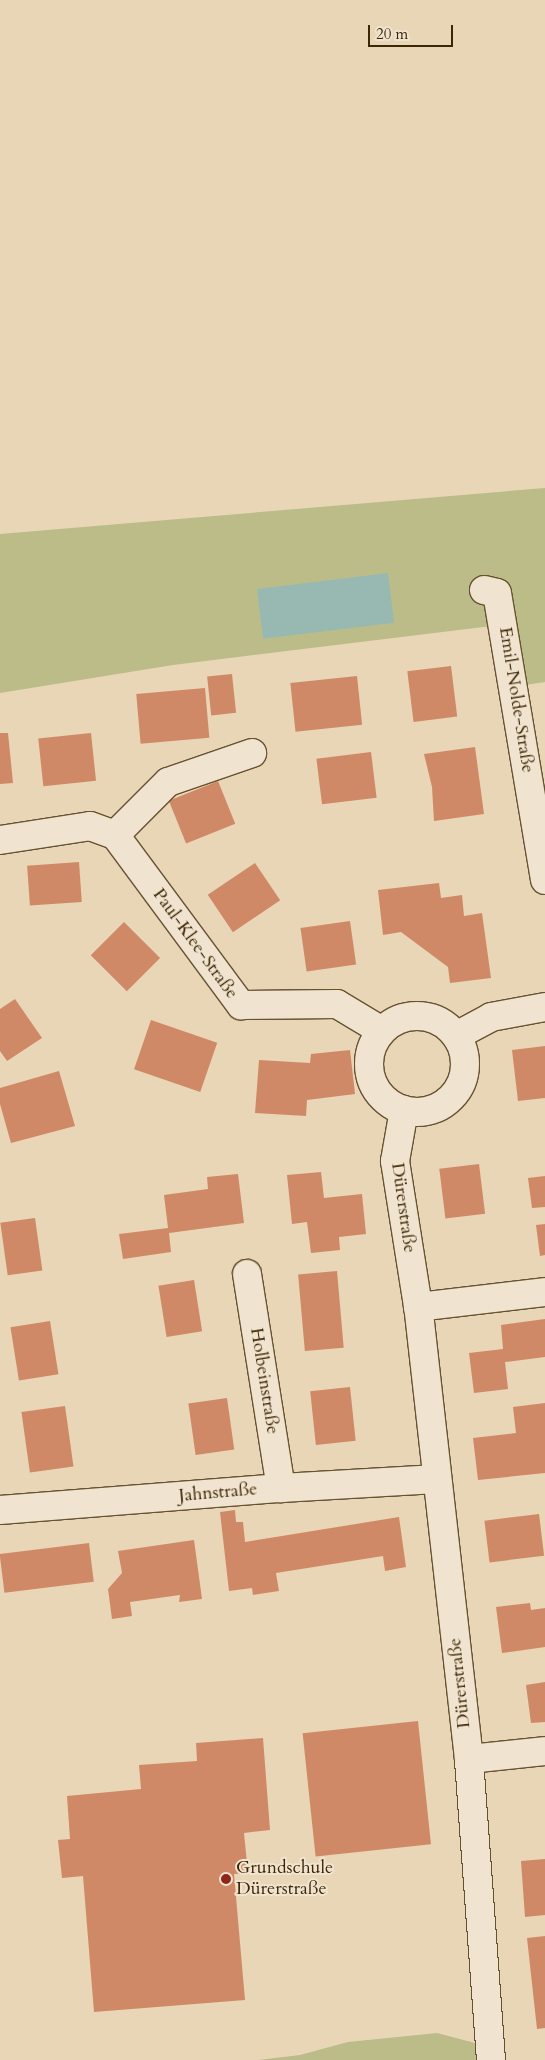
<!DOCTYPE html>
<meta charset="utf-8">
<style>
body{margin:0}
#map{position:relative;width:545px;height:2060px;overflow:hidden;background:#e8d6b6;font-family:Cardo,serif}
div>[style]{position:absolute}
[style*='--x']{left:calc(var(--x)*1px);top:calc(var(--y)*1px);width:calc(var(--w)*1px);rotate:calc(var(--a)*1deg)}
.green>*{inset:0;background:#bcbc89}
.water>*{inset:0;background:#97b9b2;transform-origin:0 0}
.building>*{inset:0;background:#d08966;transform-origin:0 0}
.roads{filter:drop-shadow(1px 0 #675230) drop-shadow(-1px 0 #675230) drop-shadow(0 1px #675230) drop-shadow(0 -1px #675230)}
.minor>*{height:28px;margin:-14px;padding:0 14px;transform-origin:14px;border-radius:14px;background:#f0e4d0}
.minor>.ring{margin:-14px;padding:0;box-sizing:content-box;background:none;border:28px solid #f0e4d0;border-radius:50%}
.dots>*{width:14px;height:14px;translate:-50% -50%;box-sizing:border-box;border:2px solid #f0e4d0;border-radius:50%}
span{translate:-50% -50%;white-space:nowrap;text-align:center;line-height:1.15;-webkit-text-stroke:4px #f0e4d0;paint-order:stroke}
.street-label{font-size:18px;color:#3c2604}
.poi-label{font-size:18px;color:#3c2604}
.left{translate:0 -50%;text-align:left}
.scale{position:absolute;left:368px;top:25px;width:85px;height:22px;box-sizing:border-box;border:2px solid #3c2604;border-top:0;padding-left:6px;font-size:15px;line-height:18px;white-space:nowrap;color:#3c2604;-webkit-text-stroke:4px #f0e4d0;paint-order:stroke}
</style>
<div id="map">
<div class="green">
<i style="clip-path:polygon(545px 488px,545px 682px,519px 686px,508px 624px,173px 665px,0 693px,0 534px)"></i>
<i style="clip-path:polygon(437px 2033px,475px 2043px,476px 2060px,258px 2060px,300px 2055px,348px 2042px)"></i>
</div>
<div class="water">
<i style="left:388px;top:573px;width:50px;height:132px;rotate:83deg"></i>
</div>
<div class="building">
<i style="left:451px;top:666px;width:51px;height:44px;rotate:83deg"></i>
<i style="left:232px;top:674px;width:39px;height:25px;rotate:84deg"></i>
<i style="left:357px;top:676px;width:49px;height:67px;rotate:84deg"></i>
<i style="left:205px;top:688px;width:50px;height:69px;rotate:85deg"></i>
<i style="clip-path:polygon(0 733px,8px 733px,13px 783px,0 784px)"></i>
<i style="left:91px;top:733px;width:48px;height:53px;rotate:84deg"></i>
<i style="clip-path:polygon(475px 747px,484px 814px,434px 821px,432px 787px,424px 754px)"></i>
<i style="left:371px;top:752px;width:46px;height:55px;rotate:83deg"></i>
<i style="left:218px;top:781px;width:46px;height:53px;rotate:68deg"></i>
<i style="left:79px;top:862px;width:40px;height:52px;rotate:86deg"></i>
<i style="left:255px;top:863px;width:45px;height:57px;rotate:56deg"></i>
<i style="clip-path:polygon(439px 883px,441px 898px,462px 895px,464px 916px,482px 913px,491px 978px,450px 983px,448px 967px,401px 932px,383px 935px,378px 890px)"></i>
<i style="left:350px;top:921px;width:44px;height:50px;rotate:82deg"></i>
<i style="left:124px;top:922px;width:51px;height:47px;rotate:45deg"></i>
<i style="clip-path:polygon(15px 999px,42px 1038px,7px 1061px,0 1051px,0 1009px)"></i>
<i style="left:151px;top:1020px;width:70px;height:52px;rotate:19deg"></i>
<i style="clip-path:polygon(545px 1046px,545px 1098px,518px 1101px,512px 1050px)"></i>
<i style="clip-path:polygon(350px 1050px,355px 1094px,307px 1100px,306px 1116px,255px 1113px,259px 1060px,310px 1063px,311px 1054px)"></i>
<i style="clip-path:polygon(59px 1071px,75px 1126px,11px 1143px,0 1104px,0 1088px)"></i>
<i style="left:479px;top:1164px;width:50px;height:40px;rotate:83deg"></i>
<i style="clip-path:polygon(321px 1172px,324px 1198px,362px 1194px,366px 1234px,339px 1237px,340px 1250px,311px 1253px,307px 1222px,292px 1224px,287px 1175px)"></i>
<i style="clip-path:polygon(238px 1174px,244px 1223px,169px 1233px,171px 1252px,123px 1259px,119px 1234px,168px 1228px,164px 1195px,208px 1189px,207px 1177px)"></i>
<i style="clip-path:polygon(545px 1176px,545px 1207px,532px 1208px,528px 1178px)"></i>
<i style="left:35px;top:1218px;width:53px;height:35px;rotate:82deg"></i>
<i style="clip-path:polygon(545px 1224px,545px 1255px,540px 1256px,536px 1225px)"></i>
<i style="left:337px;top:1271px;width:77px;height:39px;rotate:85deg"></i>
<i style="left:194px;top:1280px;width:52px;height:36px;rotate:81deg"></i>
<i style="clip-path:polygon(545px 1319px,545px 1357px,505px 1362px,508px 1389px,474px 1393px,469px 1353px,503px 1349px,501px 1325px)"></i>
<i style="left:50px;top:1321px;width:54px;height:40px;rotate:81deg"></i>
<i style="left:350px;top:1387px;width:54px;height:40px;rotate:84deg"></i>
<i style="left:227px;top:1398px;width:52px;height:39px;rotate:82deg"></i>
<i style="clip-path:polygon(545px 1403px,545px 1473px,478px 1480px,473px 1438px,516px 1433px,513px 1407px)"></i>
<i style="left:65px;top:1406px;width:61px;height:44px;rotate:82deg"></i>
<i style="clip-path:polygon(235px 1510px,236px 1522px,243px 1522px,245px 1542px,399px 1517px,406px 1567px,385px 1571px,383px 1556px,276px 1573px,279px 1591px,253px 1595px,252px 1588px,229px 1591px,220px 1512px)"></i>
<i style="left:539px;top:1514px;width:42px;height:55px;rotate:83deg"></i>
<i style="clip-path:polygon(194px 1540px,202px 1599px,179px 1602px,180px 1595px,130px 1602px,132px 1616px,112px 1619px,108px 1589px,122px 1573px,118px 1551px)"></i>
<i style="left:89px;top:1543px;width:39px;height:90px;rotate:83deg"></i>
<i style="clip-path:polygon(530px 1603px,531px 1610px,545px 1608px,545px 1647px,502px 1653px,496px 1607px)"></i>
<i style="clip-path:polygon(545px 1682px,545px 1722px,531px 1723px,526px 1685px)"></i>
<i style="left:418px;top:1721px;width:124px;height:116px;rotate:84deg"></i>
<i style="clip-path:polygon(263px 1738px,270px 1830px,244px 1833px,248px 1873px,234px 1874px,245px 2000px,94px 2012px,83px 1876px,62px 1878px,58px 1840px,70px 1839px,67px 1796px,141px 1789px,139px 1765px,197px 1761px,196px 1743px)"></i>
<i style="clip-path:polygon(545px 1859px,545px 1915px,525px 1917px,521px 1861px)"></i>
<i style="clip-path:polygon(545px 1936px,545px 2028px,537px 2029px,527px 1938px)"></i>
</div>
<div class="roads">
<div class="minor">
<i style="--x:484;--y:590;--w:13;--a:13"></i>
<i style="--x:497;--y:593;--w:291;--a:80.5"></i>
<i style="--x:115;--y:835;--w:75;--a:-45"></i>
<i style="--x:168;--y:782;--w:89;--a:-19"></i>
<i style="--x:0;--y:840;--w:91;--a:-8.8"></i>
<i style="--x:90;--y:826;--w:27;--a:20"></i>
<i style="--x:115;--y:835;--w:212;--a:53.5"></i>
<i style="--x:241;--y:1005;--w:96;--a:-0.6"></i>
<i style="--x:337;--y:1004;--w:52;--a:31"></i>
<i class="ring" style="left:369px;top:1016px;width:68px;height:68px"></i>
<i style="--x:456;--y:1036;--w:40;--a:-28"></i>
<i style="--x:491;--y:1017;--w:55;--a:-10.5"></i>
<i style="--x:404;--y:1110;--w:52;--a:100"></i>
<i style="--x:395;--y:1161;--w:148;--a:81"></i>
<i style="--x:247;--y:1274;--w:217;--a:81"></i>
<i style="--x:0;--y:1510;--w:282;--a:-4.5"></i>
<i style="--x:281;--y:1488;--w:156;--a:-3.3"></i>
<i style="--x:469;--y:1759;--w:76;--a:-6"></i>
<i style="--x:491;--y:2060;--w:302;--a:-94.2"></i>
<i style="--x:469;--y:1759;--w:455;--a:-96.4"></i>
<i style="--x:418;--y:1307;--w:128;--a:-6.7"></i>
</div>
</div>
<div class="dots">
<i style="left:226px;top:1879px;background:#8f2418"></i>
</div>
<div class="street-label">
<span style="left:516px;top:700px;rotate:81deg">Emil-Nolde-Straße</span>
<span style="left:195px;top:944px;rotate:54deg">Paul-Klee-Straße</span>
<span style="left:403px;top:1208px;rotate:82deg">Dürerstraße</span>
<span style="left:264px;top:1381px;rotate:81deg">Holbeinstraße</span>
<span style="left:218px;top:1493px;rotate:-5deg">Jahnstraße</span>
<span style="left:460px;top:1683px;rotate:-96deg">Dürerstraße</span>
</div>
<div class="poi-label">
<span class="left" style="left:236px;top:1879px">Grundschule<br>Dürerstraße</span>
</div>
<div class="scale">20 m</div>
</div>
